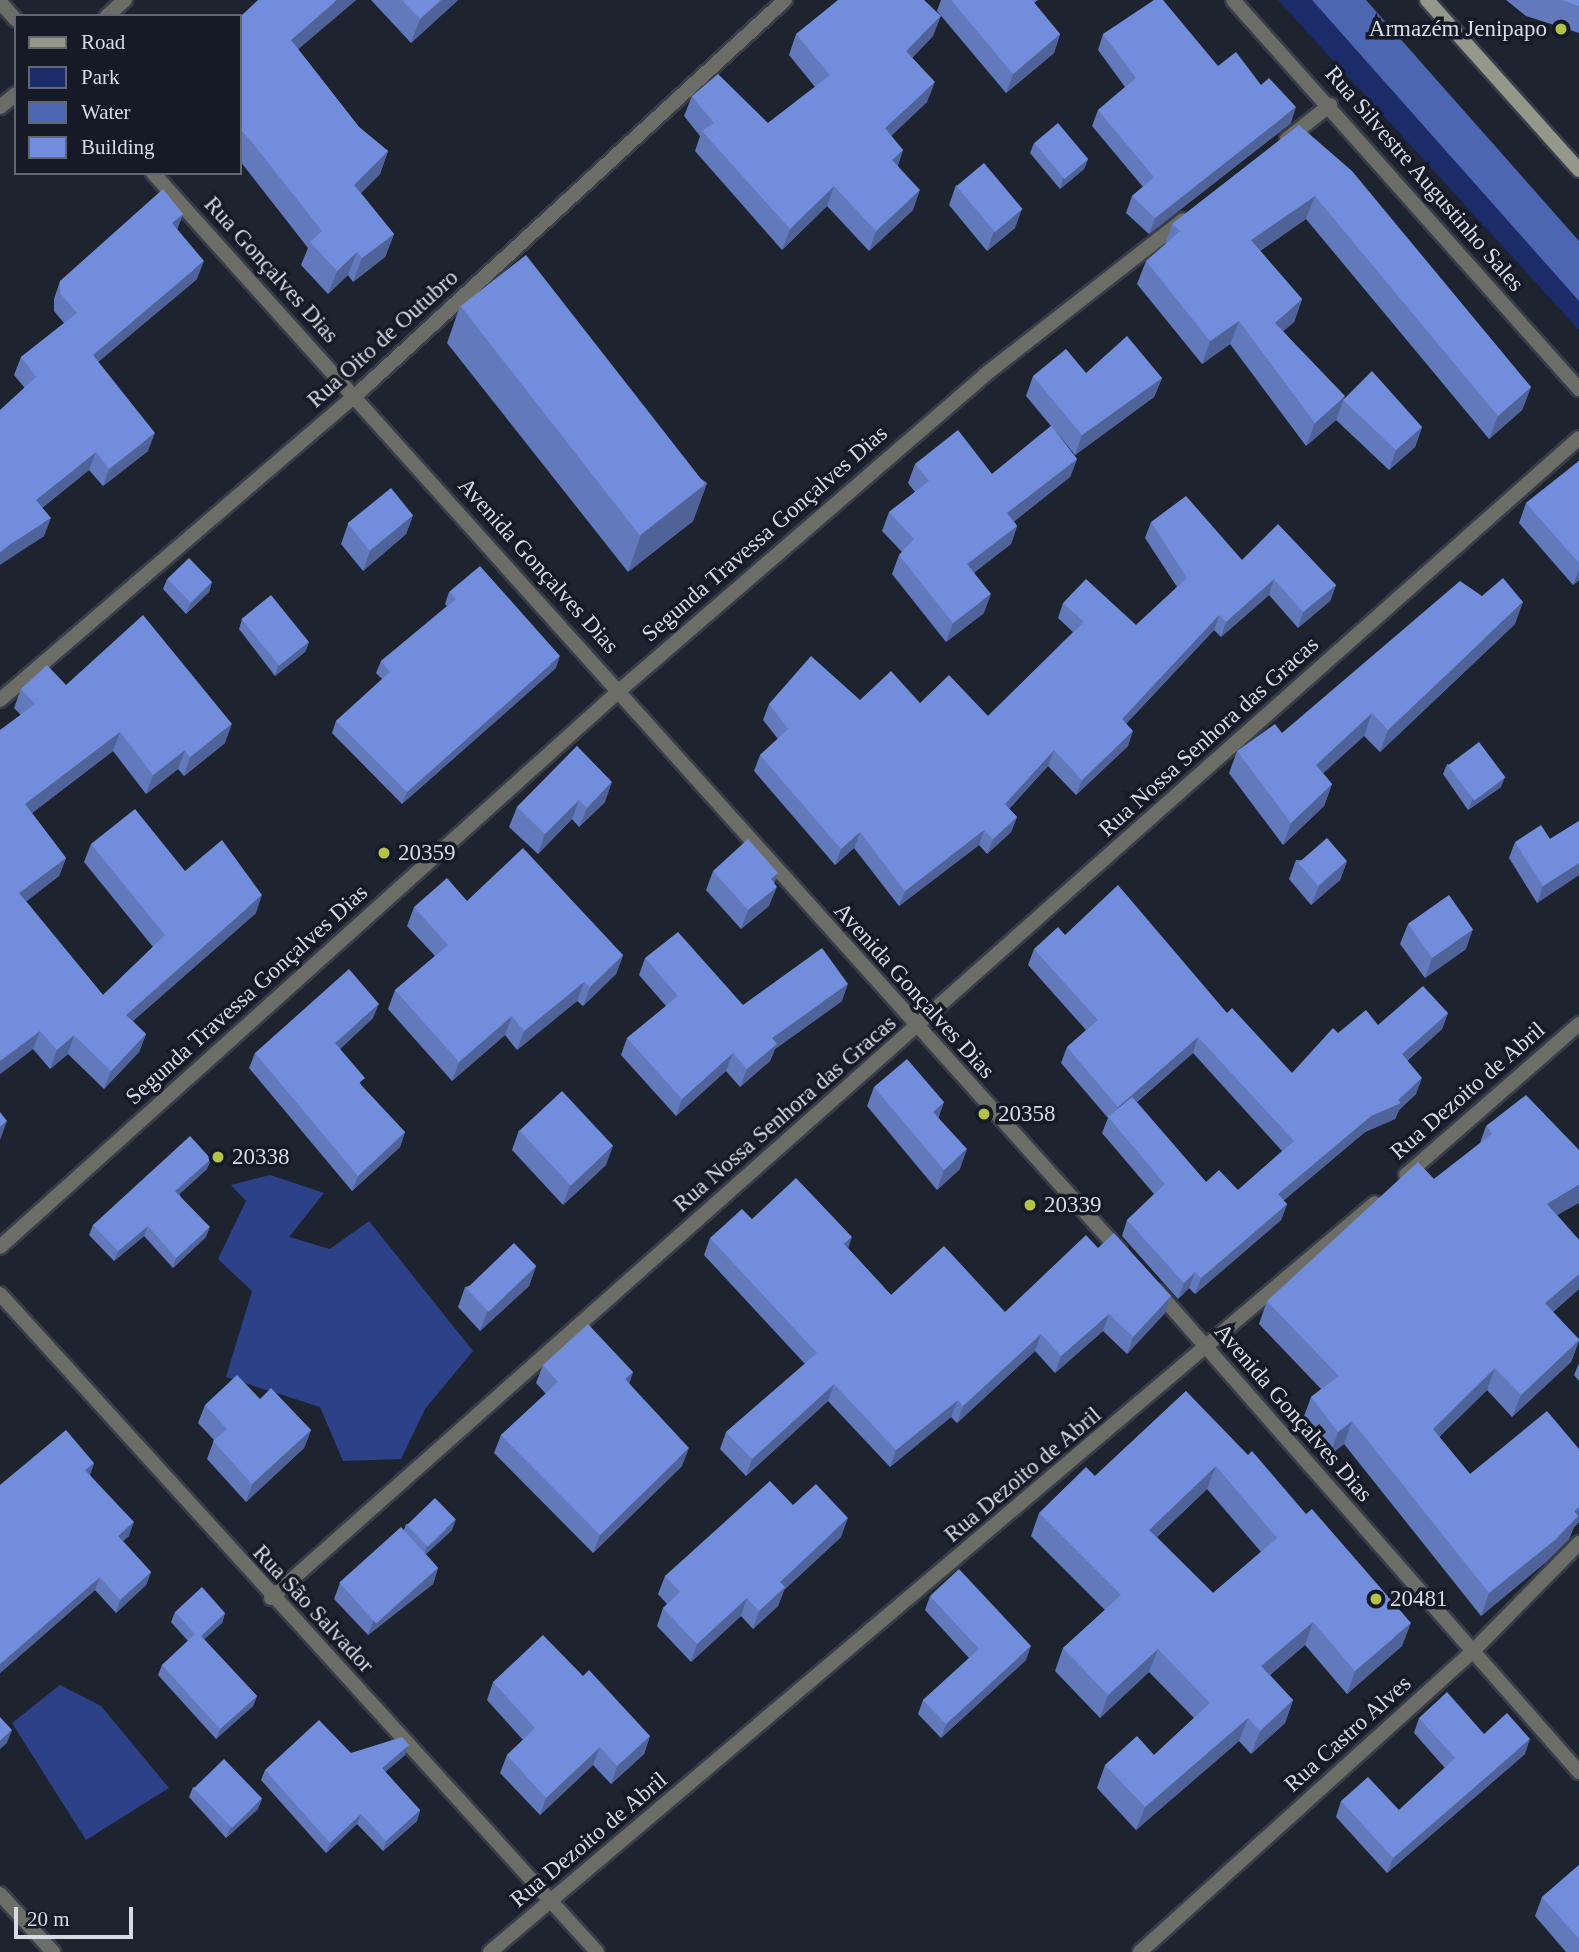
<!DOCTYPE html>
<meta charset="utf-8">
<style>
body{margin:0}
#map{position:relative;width:1579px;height:1952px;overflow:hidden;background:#1e2330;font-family:"Times New Roman",serif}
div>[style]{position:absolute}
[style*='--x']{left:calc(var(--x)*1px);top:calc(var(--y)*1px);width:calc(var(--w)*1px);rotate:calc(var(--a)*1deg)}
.green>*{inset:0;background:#1c2c6a}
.forest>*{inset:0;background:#2d4189}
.water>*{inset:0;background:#4d66b1}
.roads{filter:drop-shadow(2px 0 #383d49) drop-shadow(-2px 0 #383d49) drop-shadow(0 2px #383d49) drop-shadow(0 -2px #383d49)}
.minor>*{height:14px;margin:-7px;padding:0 7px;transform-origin:7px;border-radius:7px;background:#6c6d66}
.tertiary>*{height:14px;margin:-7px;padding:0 7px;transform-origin:7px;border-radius:7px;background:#6c6d66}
.secondary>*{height:14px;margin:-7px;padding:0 7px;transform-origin:7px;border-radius:7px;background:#95978b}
.wall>*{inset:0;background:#6279bc}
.shaded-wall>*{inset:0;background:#506399}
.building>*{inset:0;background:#728ddb;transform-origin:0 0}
.dots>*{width:19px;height:19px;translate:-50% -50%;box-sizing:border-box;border:4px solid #151a26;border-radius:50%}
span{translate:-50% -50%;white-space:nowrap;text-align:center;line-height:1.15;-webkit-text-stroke:7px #151a26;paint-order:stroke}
.poi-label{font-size:23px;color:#d7dbe4}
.right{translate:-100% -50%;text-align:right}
.left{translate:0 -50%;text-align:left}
.street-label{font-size:23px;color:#d7dbe4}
.legend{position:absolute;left:14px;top:14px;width:228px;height:161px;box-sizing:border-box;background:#151a26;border:2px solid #636772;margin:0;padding:9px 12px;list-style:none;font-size:21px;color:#d7dbe4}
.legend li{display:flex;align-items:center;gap:14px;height:35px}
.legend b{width:35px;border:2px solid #636772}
.scale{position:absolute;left:14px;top:1907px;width:119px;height:32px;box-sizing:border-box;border:4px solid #d7dbe4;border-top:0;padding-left:9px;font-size:21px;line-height:24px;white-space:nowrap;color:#d7dbe4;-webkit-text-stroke:5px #151a26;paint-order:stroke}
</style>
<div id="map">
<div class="green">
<i style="clip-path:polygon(1278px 0,1312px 0,1579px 301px,1579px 330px)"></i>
</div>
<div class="forest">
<i style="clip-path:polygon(270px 1175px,324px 1193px,289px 1237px,330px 1249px,369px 1221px,473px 1351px,425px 1409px,401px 1459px,343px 1461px,320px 1407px,226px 1377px,252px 1291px,218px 1259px,246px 1201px,231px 1185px)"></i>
<i style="clip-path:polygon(60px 1685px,101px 1706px,169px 1788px,86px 1840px,12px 1723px)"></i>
</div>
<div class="water">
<i style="clip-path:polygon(1312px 0,1366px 0,1579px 241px,1579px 301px)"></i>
</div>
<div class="roads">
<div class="minor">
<i style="--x:107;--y:16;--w:24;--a:-42"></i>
<i style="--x:0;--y:107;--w:21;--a:-39"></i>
<i style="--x:1287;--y:139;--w:55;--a:-38.3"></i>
<i style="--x:619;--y:691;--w:485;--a:-40.8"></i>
<i style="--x:986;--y:374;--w:250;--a:-38"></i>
<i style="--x:0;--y:700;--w:466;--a:-40.6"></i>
<i style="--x:1406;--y:1175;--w:230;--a:-41.1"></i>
<i style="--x:0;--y:1294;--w:888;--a:47.78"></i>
<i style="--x:271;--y:1598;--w:1748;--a:-41.57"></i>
<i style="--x:0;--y:1894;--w:79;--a:47.6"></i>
<i style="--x:490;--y:1952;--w:1159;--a:-40.24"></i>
<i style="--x:1140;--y:1952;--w:445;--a:-42.1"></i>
<i style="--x:1470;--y:1654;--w:156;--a:-45.5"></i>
</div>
<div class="tertiary">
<i style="--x:1233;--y:0;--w:521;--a:48.35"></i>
<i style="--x:0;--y:2;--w:24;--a:48"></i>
<i style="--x:153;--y:173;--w:1448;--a:48.11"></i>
<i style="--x:354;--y:397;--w:586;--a:-42.65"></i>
<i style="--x:0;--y:1247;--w:832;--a:-41.93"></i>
<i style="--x:1157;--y:1291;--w:640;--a:48.74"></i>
</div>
<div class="secondary">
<i style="--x:1427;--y:0;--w:228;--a:48.2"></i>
</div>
</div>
<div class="wall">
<i style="clip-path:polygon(356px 0,298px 49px,359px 127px,388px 151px,380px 174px,361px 193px,394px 234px,385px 257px,353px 282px,348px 275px,328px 294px,301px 265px,308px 248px,240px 161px,240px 17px)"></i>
<i style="clip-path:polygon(371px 0,458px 0,411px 43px)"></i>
<i style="clip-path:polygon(941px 0,1038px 0,1034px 3px,1060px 34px,1054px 53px,1006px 93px,937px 11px)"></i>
<i style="clip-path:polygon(1506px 0,1579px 0,1579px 33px,1526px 16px)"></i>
<i style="clip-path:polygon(796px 34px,933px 36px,912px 58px,927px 102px,891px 136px,903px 150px,898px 165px,913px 210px,869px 251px,827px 206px,782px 250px,695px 151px,700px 136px,684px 116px,692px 96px,768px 123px,815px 87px,789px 55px)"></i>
<i style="clip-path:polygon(1103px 34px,1218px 66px,1291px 123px,1149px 234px,1126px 213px,1132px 196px,1143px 187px,1092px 126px,1098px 110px,1125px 87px,1098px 50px)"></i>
<i style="clip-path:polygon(1299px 125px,1531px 387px,1522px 410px,1489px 439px,1306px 219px,1260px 251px,1302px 299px,1294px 322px,1283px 331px,1343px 400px,1422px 427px,1415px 447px,1389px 470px,1336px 420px,1306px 446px,1230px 344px,1202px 364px,1137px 284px,1146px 261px,1165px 245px,1172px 224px)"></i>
<i style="clip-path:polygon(1034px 143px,1088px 159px,1084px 169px,1060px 189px,1030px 153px)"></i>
<i style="clip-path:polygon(956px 185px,1015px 228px,987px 251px,949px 205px)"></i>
<i style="clip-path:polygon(183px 214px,177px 229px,197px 279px,98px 362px,148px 451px,103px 486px,89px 470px,42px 508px,44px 536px,3px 562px,24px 387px,14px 375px,21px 357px,64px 323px,54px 311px,54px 299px,60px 281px)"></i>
<i style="clip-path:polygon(460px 306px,707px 483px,693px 521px,628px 572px,447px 343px)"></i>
<i style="clip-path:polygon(1086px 373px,1162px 378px,1154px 397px,1075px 455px,1055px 430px,1077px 459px,1070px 477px,1014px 521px,1017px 526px,1011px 544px,974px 572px,984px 613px,946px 642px,892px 574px,899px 555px,902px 552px,882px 531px,889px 512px,915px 492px,908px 483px,915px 464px,992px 474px,1051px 426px,1026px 396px,1033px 376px)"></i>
<i style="clip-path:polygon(1579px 461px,1579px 580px,1573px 585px,1519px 523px,1526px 503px)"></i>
<i style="clip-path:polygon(413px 515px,406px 534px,363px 571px,341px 544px,348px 524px)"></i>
<i style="clip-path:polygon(1151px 522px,1242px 560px,1336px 585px,1330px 601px,1298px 628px,1269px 595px,1221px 637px,1214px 630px,1126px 724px,1128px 746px,1076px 795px,1048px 766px,1009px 809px,1017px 817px,1011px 832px,987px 854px,979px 845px,899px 906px,854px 848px,835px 865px,754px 771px,760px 755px,778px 739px,763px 720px,769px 704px,860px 700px,920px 703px,988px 716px,1073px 632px,1058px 618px,1063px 603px,1136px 625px,1177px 587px,1145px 538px)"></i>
<i style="clip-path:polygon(167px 579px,212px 582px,209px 592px,186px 614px,163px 589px)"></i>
<i style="clip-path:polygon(449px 592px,556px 668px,402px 804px,332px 733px,336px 721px,382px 679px,376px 673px,381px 661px,447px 606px,445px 604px)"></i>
<i style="clip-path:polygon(242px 619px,309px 642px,305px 652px,275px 676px,239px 629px)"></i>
<i style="clip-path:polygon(1515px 624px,1380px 752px,1364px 736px,1323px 773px,1332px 784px,1324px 806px,1283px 845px,1229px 773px,1237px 751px,1282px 733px)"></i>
<i style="clip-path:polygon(66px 685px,225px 743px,184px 776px,178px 769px,146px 794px,113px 751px,32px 813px,66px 858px,59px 876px,26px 901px,103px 995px,153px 947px,84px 862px,91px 844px,185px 871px,256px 913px,133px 1021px,146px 1034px,139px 1052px,104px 1089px,68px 1054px,50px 1069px,33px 1049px,0 1074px,21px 715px,14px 708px,21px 689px)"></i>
<i style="clip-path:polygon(577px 746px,605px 802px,579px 827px,572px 819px,538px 854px,509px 827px,517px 807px)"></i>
<i style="clip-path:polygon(1447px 764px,1501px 787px,1468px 810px,1443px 774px)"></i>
<i style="clip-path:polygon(1579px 821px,1579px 875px,1537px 903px,1509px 858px,1515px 842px,1550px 839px)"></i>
<i style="clip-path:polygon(1296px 860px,1347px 861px,1340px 880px,1311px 905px,1289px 879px)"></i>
<i style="clip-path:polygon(713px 871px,769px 906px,741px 929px,706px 890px)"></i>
<i style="clip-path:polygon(467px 901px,623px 955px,616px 974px,583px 1006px,577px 1001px,517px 1050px,505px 1035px,452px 1081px,388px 1009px,395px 990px,435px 956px,407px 926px,414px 907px)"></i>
<i style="clip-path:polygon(1408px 924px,1466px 949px,1425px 978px,1400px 944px)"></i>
<i style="clip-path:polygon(evenodd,1065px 935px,1227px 1013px,1292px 1073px,1338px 1033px,1448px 1013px,1442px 1029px,1407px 1061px,1416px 1094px,1399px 1110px,1395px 1119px,1365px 1132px,1283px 1201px,1287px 1204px,1281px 1220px,1195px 1294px,1189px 1288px,1178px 1299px,1122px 1236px,1127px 1220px,1154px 1194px,1102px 1133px,1108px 1118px,1061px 1063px,1067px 1047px,1086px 1030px,1028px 965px,1034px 949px,1065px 935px,1193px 1053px,1282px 1151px,1238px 1190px,1206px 1182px,1137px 1102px,1193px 1053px)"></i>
<i style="clip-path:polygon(645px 958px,743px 1005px,842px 1001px,775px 1049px,770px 1061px,740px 1087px,726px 1071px,676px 1116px,621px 1055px,627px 1038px,666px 1006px,639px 975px)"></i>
<i style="clip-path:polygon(373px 1018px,340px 1049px,362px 1086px,405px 1132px,400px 1147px,352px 1191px,249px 1068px,255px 1053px)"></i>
<i style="clip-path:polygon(874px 1087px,944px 1102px,938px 1118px,960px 1169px,937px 1190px,867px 1106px)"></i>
<i style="clip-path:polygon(1486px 1126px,1557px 1215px,1579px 1240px,1579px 1289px,1553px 1312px,1579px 1339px,1579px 1341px,1571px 1362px,1512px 1417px,1487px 1390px,1439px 1437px,1470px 1474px,1579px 1449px,1579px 1522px,1574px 1527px,1569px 1539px,1546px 1562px,1481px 1616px,1344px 1444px,1330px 1455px,1303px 1419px,1311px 1397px,1321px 1389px,1259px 1324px,1267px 1301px,1434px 1179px,1480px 1143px)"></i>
<i style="clip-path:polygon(519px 1130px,606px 1165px,563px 1205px,512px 1150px)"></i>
<i style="clip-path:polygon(211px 1159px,207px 1169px,179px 1194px,206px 1237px,173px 1268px,144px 1236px,114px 1261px,89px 1235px,93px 1225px)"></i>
<i style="clip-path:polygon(752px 1219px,848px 1248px,891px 1295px,1005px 1312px,1098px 1248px,1171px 1296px,1165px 1313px,1127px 1354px,1103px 1331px,1055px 1373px,1035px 1351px,957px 1423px,951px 1417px,890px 1467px,828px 1401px,746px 1476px,720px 1449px,726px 1432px,805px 1364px,704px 1255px,710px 1238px)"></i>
<i style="clip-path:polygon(536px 1266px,529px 1286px,480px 1331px,458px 1307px,465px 1287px)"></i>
<i style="clip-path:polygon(1579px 1363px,1579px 1381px,1574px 1375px)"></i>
<i style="clip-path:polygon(543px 1365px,633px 1372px,629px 1383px,682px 1466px,593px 1553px,494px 1453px,501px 1435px,546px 1394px,536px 1383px)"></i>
<i style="clip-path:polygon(evenodd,1186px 1391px,1402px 1646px,1347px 1694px,1305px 1645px,1270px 1675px,1293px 1700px,1285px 1723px,1251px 1754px,1239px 1741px,1136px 1830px,1097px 1788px,1105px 1765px,1154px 1755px,1194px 1718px,1149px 1672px,1100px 1718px,1055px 1671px,1063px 1648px,1105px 1610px,1031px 1536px,1039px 1513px,1095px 1476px,1186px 1391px,1207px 1489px,1261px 1552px,1213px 1593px,1157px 1537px,1207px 1489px)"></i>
<i style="clip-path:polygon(260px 1399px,311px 1430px,304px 1448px,246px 1502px,207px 1459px,214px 1440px,198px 1423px,205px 1405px)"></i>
<i style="clip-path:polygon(94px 1463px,90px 1475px,129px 1536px,123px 1541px,151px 1572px,146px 1585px,116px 1613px,95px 1590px,0 1673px,0 1485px)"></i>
<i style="clip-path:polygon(793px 1505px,841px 1537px,784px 1590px,778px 1606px,753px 1629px,741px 1616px,691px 1662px,657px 1626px,663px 1608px,667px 1604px,658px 1594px,665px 1576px)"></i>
<i style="clip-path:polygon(406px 1524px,452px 1530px,426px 1554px,438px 1568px,433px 1584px,368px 1635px,334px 1599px,340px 1583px,404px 1530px)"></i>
<i style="clip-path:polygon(930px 1596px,1026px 1660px,941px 1738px,918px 1714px,923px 1700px,969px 1658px,925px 1610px)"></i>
<i style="clip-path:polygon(175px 1612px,225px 1613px,222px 1623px,204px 1639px,257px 1696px,253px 1706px,216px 1739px,158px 1675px,162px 1665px,188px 1641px,171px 1622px)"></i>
<i style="clip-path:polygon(583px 1676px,650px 1736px,644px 1754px,611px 1784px,593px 1765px,540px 1815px,500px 1773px,507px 1755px,523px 1740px,487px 1700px,493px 1682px)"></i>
<i style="clip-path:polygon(1419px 1718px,1484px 1734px,1525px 1754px,1387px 1873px,1336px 1817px,1341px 1801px,1399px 1810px,1445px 1768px,1414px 1733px)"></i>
<i style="clip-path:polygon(409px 1745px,405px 1755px,385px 1772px,420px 1810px,417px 1821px,383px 1851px,357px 1824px,326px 1853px,261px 1780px,265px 1770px,351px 1753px)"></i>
<i style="clip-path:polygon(193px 1787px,258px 1809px,226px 1838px,189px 1797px)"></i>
<i style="clip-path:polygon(1579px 1865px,1579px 1952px,1566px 1952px,1535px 1916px,1542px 1897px)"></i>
</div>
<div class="shaded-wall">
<i style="clip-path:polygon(337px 0,356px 0,282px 63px,291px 40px)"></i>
<i style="clip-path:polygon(441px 0,458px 0,411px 43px,420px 19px)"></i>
<i style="clip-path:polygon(941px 16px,933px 36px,899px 71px,906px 51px)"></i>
<i style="clip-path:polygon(1060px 34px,1054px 53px,1006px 93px,1013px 74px)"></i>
<i style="clip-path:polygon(935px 82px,927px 102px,877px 149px,885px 128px)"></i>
<i style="clip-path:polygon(1296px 107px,1291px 123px,1149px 234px,1155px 218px)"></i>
<i style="clip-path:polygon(903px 150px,896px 170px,892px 160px)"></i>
<i style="clip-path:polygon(388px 151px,380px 174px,346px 208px,354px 185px)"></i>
<i style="clip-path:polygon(1088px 159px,1084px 169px,1060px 189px,1063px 179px)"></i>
<i style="clip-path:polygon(834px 186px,827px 206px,782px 250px,790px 229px)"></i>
<i style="clip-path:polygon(920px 190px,913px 210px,869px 251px,876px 231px)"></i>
<i style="clip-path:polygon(1315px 196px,1306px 219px,1242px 263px,1251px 240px)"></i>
<i style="clip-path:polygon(1022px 209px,1015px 228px,987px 251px,994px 231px)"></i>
<i style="clip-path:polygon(183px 214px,176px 232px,172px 223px)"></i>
<i style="clip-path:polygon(394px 234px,385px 257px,353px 282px,362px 258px)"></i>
<i style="clip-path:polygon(357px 252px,348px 275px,328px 294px,337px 271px)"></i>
<i style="clip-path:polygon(204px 261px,197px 279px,86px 372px,93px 355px)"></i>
<i style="clip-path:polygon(1302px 299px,1294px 322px,1266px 346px,1275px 323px)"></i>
<i style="clip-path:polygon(1239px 321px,1230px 344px,1202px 364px,1210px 341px)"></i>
<i style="clip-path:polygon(1162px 378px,1154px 397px,1075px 455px,1082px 435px)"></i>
<i style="clip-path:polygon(1531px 387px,1522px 410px,1489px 439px,1498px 416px)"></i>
<i style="clip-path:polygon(1345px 396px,1336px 420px,1306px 446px,1315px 423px)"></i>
<i style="clip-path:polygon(1422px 427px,1415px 447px,1389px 470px,1396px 450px)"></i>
<i style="clip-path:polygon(155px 433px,148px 451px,103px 486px,109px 469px)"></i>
<i style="clip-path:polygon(96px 452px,89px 470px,29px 518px,36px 500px)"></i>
<i style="clip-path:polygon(1077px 459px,1070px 477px,1001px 532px,1007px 513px)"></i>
<i style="clip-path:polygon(707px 483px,693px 521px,628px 572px,641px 534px)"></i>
<i style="clip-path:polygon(413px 515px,406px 534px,363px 571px,370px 551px)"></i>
<i style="clip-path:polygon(51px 518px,44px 536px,0 565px,0 553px,9px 545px)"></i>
<i style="clip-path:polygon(1017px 526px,1011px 544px,961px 583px,967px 564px)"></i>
<i style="clip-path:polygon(1579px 569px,1579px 580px,1573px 585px)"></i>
<i style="clip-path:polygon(1274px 579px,1269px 595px,1221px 637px,1226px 622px)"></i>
<i style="clip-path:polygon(212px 582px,209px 592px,186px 614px,190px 604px)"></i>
<i style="clip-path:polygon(1336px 585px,1330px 601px,1298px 628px,1303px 612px)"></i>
<i style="clip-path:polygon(991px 594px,984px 613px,946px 642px,953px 623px)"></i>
<i style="clip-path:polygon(1523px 602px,1515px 624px,1380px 752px,1388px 730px)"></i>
<i style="clip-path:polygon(1219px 615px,1214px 630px,1116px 734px,1122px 719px)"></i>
<i style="clip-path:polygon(309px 642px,305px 652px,275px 676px,278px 666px)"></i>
<i style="clip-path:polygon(560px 656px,556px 668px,402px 804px,407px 792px)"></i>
<i style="clip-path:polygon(1372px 713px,1364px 736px,1308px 787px,1316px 765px)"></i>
<i style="clip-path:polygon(232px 724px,225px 743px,184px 776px,190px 757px)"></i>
<i style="clip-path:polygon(1133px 731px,1128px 746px,1076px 795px,1082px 780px)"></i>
<i style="clip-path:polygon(120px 732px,113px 751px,19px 823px,25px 804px)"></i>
<i style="clip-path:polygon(185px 750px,178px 769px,146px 794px,153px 775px)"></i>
<i style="clip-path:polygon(1054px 750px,1048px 766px,999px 819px,1005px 804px)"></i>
<i style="clip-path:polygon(1505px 777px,1501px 787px,1468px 810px,1472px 800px)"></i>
<i style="clip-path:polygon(612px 782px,605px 802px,579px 827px,587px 808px)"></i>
<i style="clip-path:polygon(1332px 784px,1324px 806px,1283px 845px,1291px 823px)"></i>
<i style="clip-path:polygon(579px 800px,572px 819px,538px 854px,545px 834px)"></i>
<i style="clip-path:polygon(1017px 817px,1011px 832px,987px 854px,993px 839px)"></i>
<i style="clip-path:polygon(984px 830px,979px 845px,899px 906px,905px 891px)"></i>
<i style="clip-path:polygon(860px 832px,854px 848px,835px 865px,841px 849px)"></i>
<i style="clip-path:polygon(66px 858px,59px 876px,13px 912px,19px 893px)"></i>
<i style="clip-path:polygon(1347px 861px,1340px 880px,1311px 905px,1319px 886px)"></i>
<i style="clip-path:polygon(1579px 863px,1579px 875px,1537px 903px,1543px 886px)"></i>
<i style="clip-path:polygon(778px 873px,772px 890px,777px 887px,769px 906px,741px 929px,748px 910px,771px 879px)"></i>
<i style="clip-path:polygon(262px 895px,256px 913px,119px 1033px,126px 1015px)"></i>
<i style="clip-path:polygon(1473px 929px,1466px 949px,1425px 978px,1432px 958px)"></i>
<i style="clip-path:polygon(623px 955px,616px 974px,583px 1006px,590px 987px)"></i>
<i style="clip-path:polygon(584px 982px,577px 1001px,517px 1050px,524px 1031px)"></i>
<i style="clip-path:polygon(848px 984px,842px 1001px,775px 1049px,770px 1061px,740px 1087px,747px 1069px,772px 1038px)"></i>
<i style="clip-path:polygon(379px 1004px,373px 1018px,330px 1058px,335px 1043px)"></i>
<i style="clip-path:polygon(1448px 1013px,1442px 1029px,1396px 1070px,1402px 1054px)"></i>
<i style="clip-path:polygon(512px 1016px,505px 1035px,452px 1081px,459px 1062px)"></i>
<i style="clip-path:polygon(40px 1031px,33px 1049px,0 1074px,0 1061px)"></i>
<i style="clip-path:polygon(146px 1034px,139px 1052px,104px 1089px,111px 1071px)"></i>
<i style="clip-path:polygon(74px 1035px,68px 1054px,50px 1069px,57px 1050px)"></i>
<i style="clip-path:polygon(1198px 1037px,1193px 1053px,1112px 1123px,1118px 1107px)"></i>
<i style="clip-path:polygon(733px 1053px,726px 1071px,676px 1116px,682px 1099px)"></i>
<i style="clip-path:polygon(1422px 1078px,1416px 1094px,1399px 1109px,1395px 1119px,1365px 1132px,1272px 1210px,1278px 1194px,1371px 1116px,1398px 1100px)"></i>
<i style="clip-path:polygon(944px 1102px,937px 1122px,933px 1112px)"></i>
<i style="clip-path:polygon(7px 1121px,0 1140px,0 1127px)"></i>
<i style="clip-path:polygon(405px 1132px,400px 1147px,352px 1191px,358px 1176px)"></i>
<i style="clip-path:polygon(613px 1146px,606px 1165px,563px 1205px,570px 1185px)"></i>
<i style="clip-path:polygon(967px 1149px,960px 1169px,937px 1190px,944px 1170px)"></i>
<i style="clip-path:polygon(211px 1159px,207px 1169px,172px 1201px,175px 1191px)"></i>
<i style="clip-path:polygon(1579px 1185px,1579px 1203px,1538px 1226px,1547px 1204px)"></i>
<i style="clip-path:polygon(1287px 1204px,1281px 1220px,1195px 1294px,1201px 1278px)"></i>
<i style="clip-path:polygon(148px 1226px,144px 1236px,114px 1261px,118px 1251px)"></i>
<i style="clip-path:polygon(210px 1227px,206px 1237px,173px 1268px,176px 1258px)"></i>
<i style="clip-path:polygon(852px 1237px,846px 1255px,844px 1244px)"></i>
<i style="clip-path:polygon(536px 1266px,529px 1286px,480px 1331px,487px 1312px)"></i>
<i style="clip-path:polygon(1195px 1272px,1189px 1288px,1178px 1299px,1184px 1283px)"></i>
<i style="clip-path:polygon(1579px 1274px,1579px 1289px,1536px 1326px,1545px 1303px)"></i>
<i style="clip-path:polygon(1171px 1296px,1165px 1313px,1127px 1354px,1133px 1337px)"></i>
<i style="clip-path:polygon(1109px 1314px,1103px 1331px,1055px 1373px,1061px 1356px)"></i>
<i style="clip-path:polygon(1041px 1334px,1035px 1351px,957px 1423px,963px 1406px)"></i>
<i style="clip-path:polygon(1579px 1340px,1571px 1362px,1512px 1417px,1521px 1395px)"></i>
<i style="clip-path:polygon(1495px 1368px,1487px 1390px,1424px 1452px,1433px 1429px)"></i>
<i style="clip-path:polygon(633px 1372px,627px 1390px,625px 1379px)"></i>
<i style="clip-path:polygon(834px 1384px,828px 1401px,746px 1476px,752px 1459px)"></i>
<i style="clip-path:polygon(958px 1400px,951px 1417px,890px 1467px,896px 1450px)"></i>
<i style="clip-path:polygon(1352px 1421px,1344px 1444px,1330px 1455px,1338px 1432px)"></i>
<i style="clip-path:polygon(311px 1430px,304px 1448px,246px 1502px,252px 1484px)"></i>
<i style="clip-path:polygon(689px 1448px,682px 1466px,593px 1553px,600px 1535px)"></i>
<i style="clip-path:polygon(94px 1463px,89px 1476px,85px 1470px)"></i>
<i style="clip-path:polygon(1216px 1466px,1207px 1489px,1140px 1553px,1149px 1530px)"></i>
<i style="clip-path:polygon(1579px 1507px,1579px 1522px,1574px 1527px,1569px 1539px,1546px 1562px,1481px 1616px,1489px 1593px)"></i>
<i style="clip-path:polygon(848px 1518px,841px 1537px,784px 1590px,778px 1606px,753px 1629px,759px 1611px,780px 1582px)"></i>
<i style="clip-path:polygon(456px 1520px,452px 1530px,424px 1556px,427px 1546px)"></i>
<i style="clip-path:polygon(134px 1522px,129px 1536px,113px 1549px,118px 1536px)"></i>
<i style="clip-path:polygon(438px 1568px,433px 1584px,368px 1635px,374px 1620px)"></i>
<i style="clip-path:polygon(151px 1572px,146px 1585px,116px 1613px,120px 1600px)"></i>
<i style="clip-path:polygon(100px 1577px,95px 1590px,0 1673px,0 1664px)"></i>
<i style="clip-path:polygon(747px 1598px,741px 1616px,691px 1662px,697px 1644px)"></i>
<i style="clip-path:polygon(225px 1613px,222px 1623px,197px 1646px,201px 1636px)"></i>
<i style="clip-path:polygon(1313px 1622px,1305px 1645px,1253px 1689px,1261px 1666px)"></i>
<i style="clip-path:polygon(1411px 1623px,1402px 1646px,1347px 1694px,1355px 1671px)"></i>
<i style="clip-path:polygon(1031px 1646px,1026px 1660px,941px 1738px,946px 1724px)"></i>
<i style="clip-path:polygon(1158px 1649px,1149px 1672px,1100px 1718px,1108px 1695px)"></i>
<i style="clip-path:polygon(257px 1696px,253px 1706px,216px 1739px,220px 1729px)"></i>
<i style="clip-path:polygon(1293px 1700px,1285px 1723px,1251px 1754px,1260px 1731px)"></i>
<i style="clip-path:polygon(1248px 1718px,1239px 1741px,1136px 1830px,1145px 1807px)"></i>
<i style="clip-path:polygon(12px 1730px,7px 1743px,0 1749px,0 1741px)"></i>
<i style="clip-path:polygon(650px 1736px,644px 1754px,611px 1784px,617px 1766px)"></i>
<i style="clip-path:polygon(1530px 1739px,1525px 1754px,1387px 1873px,1393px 1858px)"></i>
<i style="clip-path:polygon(409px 1745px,405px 1755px,378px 1778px,382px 1768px)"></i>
<i style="clip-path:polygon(600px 1747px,593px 1765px,540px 1815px,546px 1798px)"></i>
<i style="clip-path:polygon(262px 1799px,258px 1809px,226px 1838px,230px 1828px)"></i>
<i style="clip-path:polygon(420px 1810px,417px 1821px,383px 1851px,386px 1841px)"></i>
<i style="clip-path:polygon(361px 1814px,357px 1824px,326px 1853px,330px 1843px)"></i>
</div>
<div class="building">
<i style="clip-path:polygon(258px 0,337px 0,291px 40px,359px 127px,388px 151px,354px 185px,394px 234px,362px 258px,357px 252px,337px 271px,310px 242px,322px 231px,251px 141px,240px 129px,240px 17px)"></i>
<i style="clip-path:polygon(402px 0,441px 0,420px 19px)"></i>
<i style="clip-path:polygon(838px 0,924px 0,941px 16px,906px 51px,935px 82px,885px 128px,903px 150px,892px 160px,920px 190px,876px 231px,834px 186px,790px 229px,702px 131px,714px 123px,692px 96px,718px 74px,768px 123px,830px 75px,796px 34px)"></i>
<i style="clip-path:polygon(951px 0,1032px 0,1060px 34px,1013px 74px)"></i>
<i style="clip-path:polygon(1154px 0,1163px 0,1218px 66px,1236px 52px,1261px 85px,1269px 78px,1296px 107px,1155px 218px,1132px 196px,1154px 177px,1098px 110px,1136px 78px,1103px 34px)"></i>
<i style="clip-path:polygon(1561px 0,1579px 0,1579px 6px)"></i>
<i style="left:1058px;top:123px;width:47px;height:31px;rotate:50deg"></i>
<i style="clip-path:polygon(1299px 125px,1352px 171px,1531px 387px,1498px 416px,1315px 196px,1251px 240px,1302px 299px,1275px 323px,1345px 396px,1315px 423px,1239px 321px,1210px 341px,1146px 261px,1180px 231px,1172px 224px)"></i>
<i style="left:984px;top:163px;width:60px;height:36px;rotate:50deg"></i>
<i style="clip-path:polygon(163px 189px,183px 214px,172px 223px,204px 261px,93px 355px,155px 433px,109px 469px,96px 452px,36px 500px,51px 518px,9px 545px,0 553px,0 410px,36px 377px,21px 357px,77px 313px,60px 293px,60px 281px)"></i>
<i style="left:526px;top:255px;width:291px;height:83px;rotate:52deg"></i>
<i style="clip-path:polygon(1127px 336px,1162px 378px,1082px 435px,1033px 376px,1066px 349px,1086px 373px)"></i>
<i style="clip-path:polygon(1372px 371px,1422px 427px,1396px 450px,1343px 400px)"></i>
<i style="clip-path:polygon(1051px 426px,1077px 459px,1007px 513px,1017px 526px,967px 564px,991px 594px,953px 623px,899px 555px,914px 539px,889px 512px,929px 481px,915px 464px,958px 430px,992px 474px)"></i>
<i style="clip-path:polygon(1579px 461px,1579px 563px,1526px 503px)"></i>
<i style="left:391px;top:488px;width:35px;height:56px;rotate:51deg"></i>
<i style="clip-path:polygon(1186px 496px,1242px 560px,1278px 524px,1336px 585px,1303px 612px,1274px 579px,1226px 622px,1219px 615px,1122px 719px,1133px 731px,1082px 780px,1054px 750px,1005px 804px,1017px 817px,993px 839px,984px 830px,905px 891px,860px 832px,841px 849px,760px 755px,788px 729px,769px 704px,811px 656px,860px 700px,891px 671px,920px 703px,949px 675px,988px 716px,1084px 622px,1063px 603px,1086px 579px,1136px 625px,1187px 578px,1151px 522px)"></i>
<i style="left:189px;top:558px;width:33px;height:30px;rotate:46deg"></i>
<i style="clip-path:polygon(480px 566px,560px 656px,407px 792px,336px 721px,390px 672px,381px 661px,456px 599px,449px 592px)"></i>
<i style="clip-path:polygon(1503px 578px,1523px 602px,1388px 730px,1372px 713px,1316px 765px,1332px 784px,1291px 823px,1237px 751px,1275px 724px,1282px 733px,1460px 581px,1482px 596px)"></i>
<i style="left:271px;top:595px;width:60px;height:38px;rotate:51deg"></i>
<i style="clip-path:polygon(143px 615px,232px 724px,190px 757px,185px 750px,153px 775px,120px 732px,25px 804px,66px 858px,19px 893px,103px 995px,165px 935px,91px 844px,135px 809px,185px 871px,222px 840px,262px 895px,126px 1015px,146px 1034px,111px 1071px,74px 1035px,57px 1050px,40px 1031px,0 1061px,0 730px,35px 704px,21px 689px,47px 665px,66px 685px)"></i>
<i style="left:1479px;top:742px;width:44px;height:39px;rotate:53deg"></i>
<i style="clip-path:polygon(577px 746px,612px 782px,587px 808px,579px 800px,545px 834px,517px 807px)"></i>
<i style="clip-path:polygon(1579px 821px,1579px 863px,1543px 886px,1515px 842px,1541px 825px,1550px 839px)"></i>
<i style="left:1327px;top:838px;width:30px;height:38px;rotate:49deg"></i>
<i style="clip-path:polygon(748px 839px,778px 873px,771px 879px,777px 887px,748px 910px,713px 871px)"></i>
<i style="clip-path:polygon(523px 848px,623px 955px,590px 987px,584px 982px,524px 1031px,512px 1016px,459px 1062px,395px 990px,448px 945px,414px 907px,447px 878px,467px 901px)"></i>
<i style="clip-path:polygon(1118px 885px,1227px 1013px,1232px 1008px,1292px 1073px,1333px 1028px,1338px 1033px,1366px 1010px,1378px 1025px,1423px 986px,1448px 1013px,1402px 1054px,1422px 1078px,1398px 1100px,1401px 1103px,1371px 1116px,1278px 1194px,1287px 1204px,1201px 1278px,1195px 1272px,1184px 1283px,1127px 1220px,1165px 1184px,1108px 1117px,1132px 1097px,1206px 1182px,1219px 1170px,1238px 1190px,1294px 1141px,1198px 1037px,1118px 1107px,1067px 1047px,1098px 1020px,1034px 949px,1058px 927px,1065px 935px)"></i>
<i style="left:1449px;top:895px;width:42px;height:50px;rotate:55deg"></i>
<i style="clip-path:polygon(678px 932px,743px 1005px,822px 948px,848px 984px,772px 1038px,777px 1044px,747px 1069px,733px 1053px,682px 1099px,627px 1038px,678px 996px,645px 958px)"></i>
<i style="clip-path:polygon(349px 969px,379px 1004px,335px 1043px,365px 1078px,359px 1083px,405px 1132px,358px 1176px,255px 1053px)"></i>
<i style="clip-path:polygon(907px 1059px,944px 1102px,933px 1112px,967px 1149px,944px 1170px,874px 1087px)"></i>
<i style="left:562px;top:1091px;width:75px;height:58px;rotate:47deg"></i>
<i style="clip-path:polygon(1526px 1095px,1579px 1150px,1579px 1185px,1547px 1204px,1579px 1240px,1579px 1274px,1545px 1303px,1579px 1340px,1521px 1395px,1495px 1368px,1433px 1429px,1470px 1474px,1547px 1411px,1579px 1449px,1579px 1507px,1574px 1511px,1578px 1516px,1555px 1540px,1489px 1593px,1352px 1421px,1338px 1432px,1311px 1397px,1339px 1376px,1267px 1301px,1418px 1162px,1434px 1179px,1492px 1134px,1486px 1126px)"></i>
<i style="clip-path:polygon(0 1112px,7px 1121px,0 1127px)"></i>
<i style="clip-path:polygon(190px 1136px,211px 1159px,175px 1191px,210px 1227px,176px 1258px,148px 1226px,118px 1251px,93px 1225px)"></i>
<i style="clip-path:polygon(796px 1178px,852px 1237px,844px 1244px,891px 1295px,944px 1246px,1005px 1312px,1086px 1235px,1098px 1248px,1114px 1233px,1171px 1296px,1133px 1337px,1109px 1314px,1061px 1356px,1041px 1334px,963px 1406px,958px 1400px,896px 1450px,834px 1384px,752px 1459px,726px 1432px,817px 1353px,710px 1238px,742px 1209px,752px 1219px)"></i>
<i style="left:514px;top:1243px;width:32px;height:66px;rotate:46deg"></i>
<i style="clip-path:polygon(588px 1324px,633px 1372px,625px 1379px,689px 1448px,600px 1535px,501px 1435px,558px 1382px,543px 1365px)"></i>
<i style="clip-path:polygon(237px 1375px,260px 1399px,271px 1388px,311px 1430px,252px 1484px,213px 1441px,227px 1429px,205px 1405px)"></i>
<i style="clip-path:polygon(evenodd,1186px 1391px,1248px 1455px,1252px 1451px,1306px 1514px,1312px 1509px,1411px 1623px,1355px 1671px,1313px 1622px,1261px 1666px,1293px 1700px,1260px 1731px,1248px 1718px,1145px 1807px,1105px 1765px,1137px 1736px,1154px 1755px,1210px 1703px,1158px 1649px,1108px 1695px,1063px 1648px,1121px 1595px,1039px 1513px,1086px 1467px,1095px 1476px,1186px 1391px,1216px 1466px,1277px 1538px,1213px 1593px,1149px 1530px,1216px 1466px)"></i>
<i style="clip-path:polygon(66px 1430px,94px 1463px,85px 1470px,134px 1522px,118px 1536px,151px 1572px,120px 1600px,100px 1577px,0 1664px,0 1485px)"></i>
<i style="clip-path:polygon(770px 1481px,793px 1505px,816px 1484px,848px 1518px,780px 1582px,785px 1587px,759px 1611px,747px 1598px,697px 1644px,663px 1608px,680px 1592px,665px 1576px)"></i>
<i style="left:435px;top:1498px;width:30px;height:39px;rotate:46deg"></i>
<i style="left:401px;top:1527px;width:55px;height:83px;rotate:48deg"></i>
<i style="clip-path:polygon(959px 1569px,1031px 1646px,946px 1724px,923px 1700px,979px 1649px,930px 1596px)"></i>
<i style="clip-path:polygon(202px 1587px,225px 1613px,201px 1636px,257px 1696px,220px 1729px,162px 1665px,195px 1634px,175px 1612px)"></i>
<i style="clip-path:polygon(543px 1635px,583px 1676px,589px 1670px,650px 1736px,617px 1766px,600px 1747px,546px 1798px,507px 1755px,535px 1728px,493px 1682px)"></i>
<i style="clip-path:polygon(1447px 1692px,1484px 1734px,1507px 1713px,1530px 1739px,1393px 1858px,1341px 1801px,1368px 1777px,1399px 1810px,1455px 1758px,1419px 1718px)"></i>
<i style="clip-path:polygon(0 1717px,12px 1730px,0 1741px)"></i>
<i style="clip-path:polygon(319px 1720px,351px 1753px,402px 1737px,409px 1745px,382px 1768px,420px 1810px,386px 1841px,361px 1814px,330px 1843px,265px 1770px)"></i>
<i style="left:224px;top:1759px;width:55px;height:42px;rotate:46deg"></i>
<i style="clip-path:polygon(1579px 1865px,1579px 1939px,1542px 1897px)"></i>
</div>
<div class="dots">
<i style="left:1561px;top:29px;background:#b5c249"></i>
<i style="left:384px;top:853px;background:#b5c249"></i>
<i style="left:984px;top:1114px;background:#b5c249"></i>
<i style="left:218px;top:1157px;background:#b5c249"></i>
<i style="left:1030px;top:1205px;background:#b5c249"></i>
<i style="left:1376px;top:1599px;background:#b5c249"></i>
</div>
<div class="poi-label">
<span class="right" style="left:1547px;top:29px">Armazém Jenipapo</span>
<span class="left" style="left:398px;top:853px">20359</span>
<span class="left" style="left:998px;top:1114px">20358</span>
<span class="left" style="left:232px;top:1157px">20338</span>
<span class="left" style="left:1044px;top:1205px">20339</span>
<span class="left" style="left:1390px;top:1599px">20481</span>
</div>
<div class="street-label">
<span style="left:1424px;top:179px;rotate:49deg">Rua Silvestre Augustinho Sales</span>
<span style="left:271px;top:270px;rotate:48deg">Rua Gonçalves Dias</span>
<span style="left:383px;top:339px;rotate:-42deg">Rua Oito de Outubro</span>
<span style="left:765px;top:534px;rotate:-41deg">Segunda Travessa Gonçalves Dias</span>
<span style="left:538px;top:566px;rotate:48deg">Avenida Gonçalves Dias</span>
<span style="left:1209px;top:737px;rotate:-42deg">Rua Nossa Senhora das Gracas</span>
<span style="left:914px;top:991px;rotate:48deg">Avenida Gonçalves Dias</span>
<span style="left:247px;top:995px;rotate:-42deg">Segunda Travessa Gonçalves Dias</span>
<span style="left:1468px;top:1091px;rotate:-41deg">Rua Dezoito de Abril</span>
<span style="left:785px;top:1114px;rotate:-41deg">Rua Nossa Senhora das Gracas</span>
<span style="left:1293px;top:1413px;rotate:49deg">Avenida Gonçalves Dias</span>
<span style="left:1023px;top:1475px;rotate:-40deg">Rua Dezoito de Abril</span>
<span style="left:313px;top:1609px;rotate:47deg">Rua São Salvador</span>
<span style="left:1348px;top:1734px;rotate:-42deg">Rua Castro Alves</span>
<span style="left:589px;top:1840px;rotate:-40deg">Rua Dezoito de Abril</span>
</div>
<ul class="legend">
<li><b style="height:9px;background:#95978b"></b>Road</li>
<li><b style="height:19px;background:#1c2c6a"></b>Park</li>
<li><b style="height:19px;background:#4d66b1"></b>Water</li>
<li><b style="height:19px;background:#728ddb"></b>Building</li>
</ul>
<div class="scale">20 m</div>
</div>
